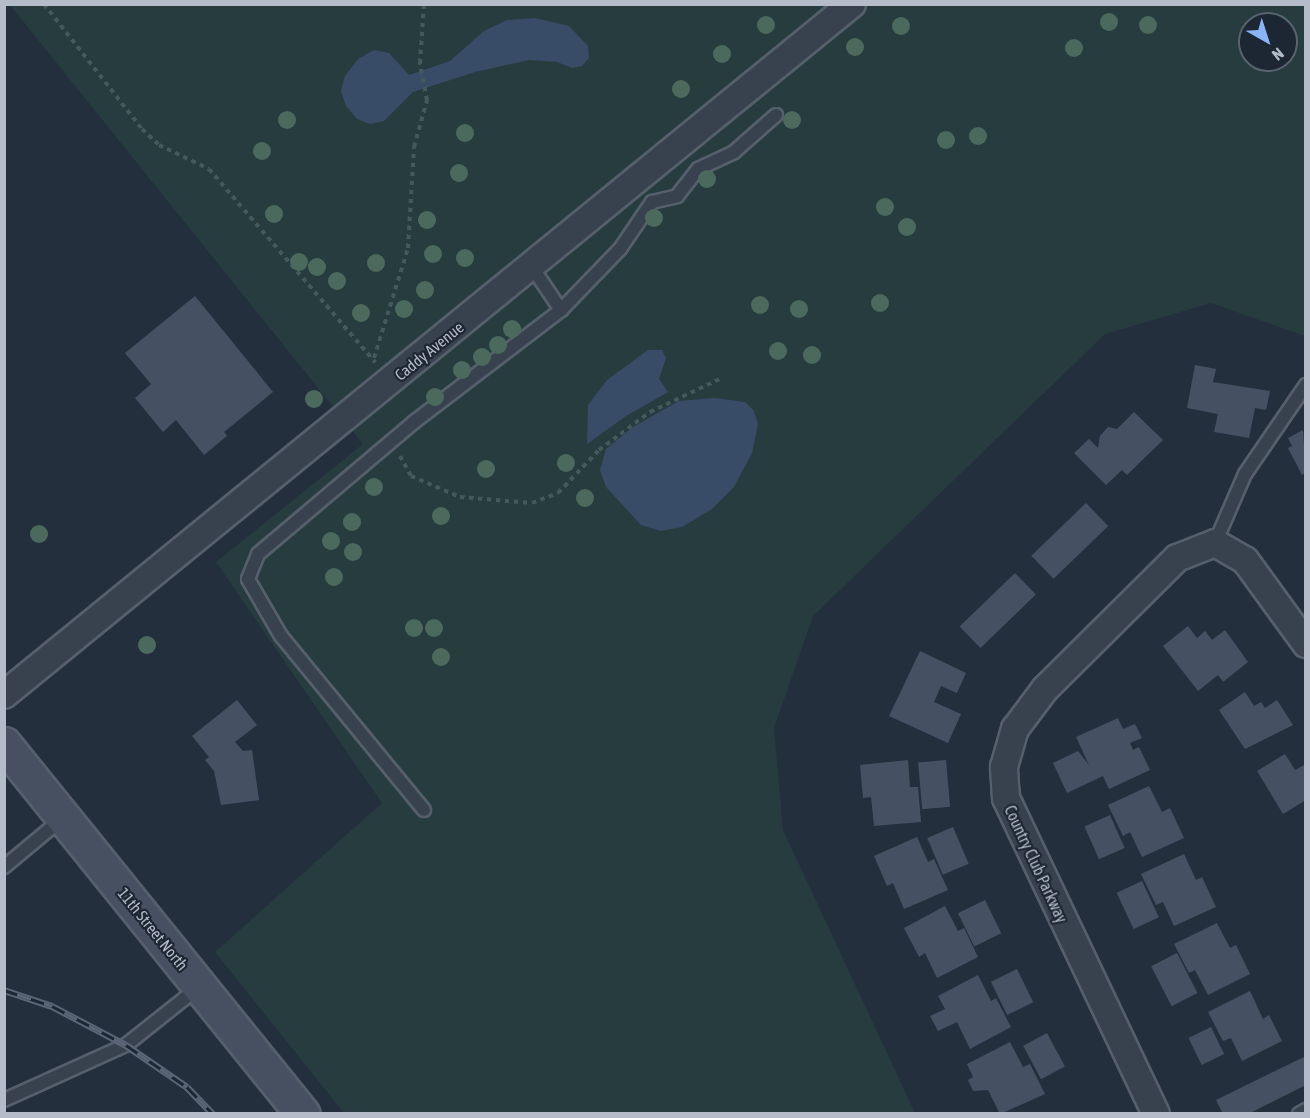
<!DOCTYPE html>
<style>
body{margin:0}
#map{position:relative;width:1310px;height:1118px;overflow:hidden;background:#242f3e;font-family:"Asap Condensed",sans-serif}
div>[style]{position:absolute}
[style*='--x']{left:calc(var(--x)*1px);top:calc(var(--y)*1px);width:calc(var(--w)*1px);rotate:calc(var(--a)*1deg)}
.green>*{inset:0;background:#263c3f}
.water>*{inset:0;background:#394c67}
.building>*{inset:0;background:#455162;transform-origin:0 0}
.path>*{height:4px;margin-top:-2px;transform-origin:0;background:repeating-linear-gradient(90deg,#44595c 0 4.5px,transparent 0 9px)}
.roads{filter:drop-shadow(2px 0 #565f6c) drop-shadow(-2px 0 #565f6c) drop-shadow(0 2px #565f6c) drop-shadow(0 -2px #565f6c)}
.lane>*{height:12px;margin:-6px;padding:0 6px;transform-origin:6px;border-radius:6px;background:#38414e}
.street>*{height:26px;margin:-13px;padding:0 13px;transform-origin:13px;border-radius:13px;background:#38414e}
.secondary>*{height:33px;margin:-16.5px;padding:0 16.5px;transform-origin:16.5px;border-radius:16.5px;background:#465061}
.rail>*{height:7px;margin-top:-3.5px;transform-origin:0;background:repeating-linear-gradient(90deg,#1d2633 0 14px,#5a6575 0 28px);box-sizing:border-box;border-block:2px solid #5a6575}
.trees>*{width:18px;height:18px;margin:-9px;border-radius:50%;background:#4b6a5d}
span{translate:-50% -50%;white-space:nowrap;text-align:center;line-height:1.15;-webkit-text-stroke:4.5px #1d2633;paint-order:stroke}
.street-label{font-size:16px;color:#b4bcc9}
.frame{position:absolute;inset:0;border:6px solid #b4bcc9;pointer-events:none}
.north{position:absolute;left:1238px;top:12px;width:60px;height:60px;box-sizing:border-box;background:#1d2633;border:2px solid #59626f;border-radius:50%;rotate:141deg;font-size:16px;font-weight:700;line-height:24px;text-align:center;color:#b4bcc9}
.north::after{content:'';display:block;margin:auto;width:21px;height:27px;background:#8ab4f8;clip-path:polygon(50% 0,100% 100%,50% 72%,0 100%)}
</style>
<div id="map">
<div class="green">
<i style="clip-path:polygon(evenodd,10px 5px,1305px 5px,1305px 336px,1211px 303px,1105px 334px,813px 616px,774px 728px,783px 830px,915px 1113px,344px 1113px,215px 952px,382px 803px,216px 562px,363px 444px,10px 5px,1250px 24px,1286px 24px,1286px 60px,1250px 60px,1250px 24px)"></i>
</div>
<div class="water">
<i style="clip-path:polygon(535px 18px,569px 26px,588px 46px,589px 58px,582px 66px,572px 68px,557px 62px,529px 60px,475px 72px,413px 92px,384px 121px,370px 124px,357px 119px,346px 106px,341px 91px,345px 76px,358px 59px,374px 50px,389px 53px,409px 75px,450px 61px,484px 31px,507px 20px)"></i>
<i style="clip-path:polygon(648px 350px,662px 350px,666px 358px,659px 379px,668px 392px,626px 416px,587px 444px,588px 405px,607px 380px)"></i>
<i style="clip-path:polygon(715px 398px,745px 402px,754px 411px,758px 424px,752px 453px,734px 487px,712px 509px,682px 527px,661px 531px,641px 525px,606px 487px,600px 470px,606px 449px,633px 427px,679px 401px)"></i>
</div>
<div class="building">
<i style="clip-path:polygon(195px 296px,273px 392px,224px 432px,227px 436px,204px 455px,176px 420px,163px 432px,135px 398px,151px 384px,125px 353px)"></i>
<i style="clip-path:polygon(1195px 365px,1216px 369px,1213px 382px,1270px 391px,1266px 410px,1255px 408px,1249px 438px,1214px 432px,1218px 414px,1187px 408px)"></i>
<i style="clip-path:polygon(1134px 412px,1163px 440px,1127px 475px,1122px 470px,1106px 485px,1074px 453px,1089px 439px,1098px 448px,1100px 436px,1108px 427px,1117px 429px)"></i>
<i style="clip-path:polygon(1303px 430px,1306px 473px,1302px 475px,1288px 448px,1292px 446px,1288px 438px)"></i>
<i style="left:1086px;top:503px;width:32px;height:76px;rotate:46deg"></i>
<i style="left:1015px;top:573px;width:30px;height:77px;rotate:46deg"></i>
<i style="clip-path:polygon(1188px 626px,1197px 638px,1205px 631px,1212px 640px,1225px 630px,1248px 662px,1223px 682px,1218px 675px,1198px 691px,1163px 646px)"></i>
<i style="clip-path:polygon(920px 651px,966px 673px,957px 693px,941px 686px,934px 702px,961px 714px,948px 743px,889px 716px)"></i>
<i style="clip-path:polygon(1245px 692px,1254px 706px,1261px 702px,1265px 708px,1277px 700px,1293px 725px,1245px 749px,1219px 710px)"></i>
<i style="clip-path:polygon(237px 700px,257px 725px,235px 742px,243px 751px,252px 750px,259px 800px,221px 805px,214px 771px,205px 760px,209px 757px,192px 736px)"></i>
<i style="clip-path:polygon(1118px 718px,1123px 729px,1135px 724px,1142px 738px,1130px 743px,1133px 750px,1139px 747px,1150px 770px,1109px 789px,1103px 776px,1067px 793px,1053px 763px,1078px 751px,1089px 765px,1076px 737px)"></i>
<i style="clip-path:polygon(1285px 754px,1295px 770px,1304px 765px,1306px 768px,1306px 800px,1283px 814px,1257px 771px)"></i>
<i style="clip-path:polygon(908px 760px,910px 787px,918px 787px,921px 822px,874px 826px,871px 797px,863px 798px,860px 765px)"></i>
<i style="left:946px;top:760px;width:47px;height:28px;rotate:85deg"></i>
<i style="clip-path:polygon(1149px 786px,1162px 812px,1170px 808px,1184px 838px,1142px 857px,1130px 832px,1123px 836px,1108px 805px)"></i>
<i style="left:1110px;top:815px;width:36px;height:28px;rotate:66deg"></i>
<i style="left:953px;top:827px;width:40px;height:28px;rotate:67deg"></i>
<i style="clip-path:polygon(917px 837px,928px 862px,934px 859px,948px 890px,904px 909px,893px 883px,887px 886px,874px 856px)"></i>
<i style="clip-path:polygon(1184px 854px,1196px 880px,1202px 877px,1216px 907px,1174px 926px,1163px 902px,1156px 905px,1141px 874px)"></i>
<i style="left:1142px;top:881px;width:40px;height:28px;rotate:65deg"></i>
<i style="left:985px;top:900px;width:37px;height:30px;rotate:64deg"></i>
<i style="clip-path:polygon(945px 906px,958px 931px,964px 928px,978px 957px,937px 978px,925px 953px,919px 957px,904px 928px)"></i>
<i style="clip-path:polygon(1217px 923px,1230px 948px,1236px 945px,1250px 974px,1208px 995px,1195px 970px,1189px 973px,1174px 944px)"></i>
<i style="left:1177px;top:953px;width:45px;height:29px;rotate:63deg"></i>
<i style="left:1017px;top:969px;width:37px;height:29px;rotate:64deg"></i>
<i style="clip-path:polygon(978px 975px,991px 1001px,996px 998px,1011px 1027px,970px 1049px,957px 1022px,938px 1031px,930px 1016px,945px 1009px,938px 996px)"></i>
<i style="clip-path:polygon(1250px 991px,1263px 1019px,1269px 1015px,1282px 1041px,1242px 1061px,1231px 1038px,1223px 1041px,1208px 1012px)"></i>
<i style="left:1211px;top:1027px;width:30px;height:25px;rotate:64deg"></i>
<i style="left:1047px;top:1033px;width:38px;height:27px;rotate:62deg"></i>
<i style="clip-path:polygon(1010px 1042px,1023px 1067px,1030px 1064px,1045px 1094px,1000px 1114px,988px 1090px,973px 1091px,968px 1080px,973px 1077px,967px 1064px)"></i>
<i style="clip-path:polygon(1306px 1056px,1306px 1085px,1248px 1114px,1223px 1114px,1216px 1100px)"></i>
</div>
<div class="path">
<i style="--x:44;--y:4;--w:159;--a:51.9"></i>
<i style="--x:142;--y:129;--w:23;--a:43"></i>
<i style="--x:159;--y:145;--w:55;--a:25.6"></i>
<i style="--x:209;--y:169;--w:255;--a:49.3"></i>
<i style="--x:374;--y:358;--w:115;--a:-72.8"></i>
<i style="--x:408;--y:248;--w:101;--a:-86.6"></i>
<i style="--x:414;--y:147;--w:49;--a:-74.5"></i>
<i style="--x:427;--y:100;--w:38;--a:-101"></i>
<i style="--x:420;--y:63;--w:59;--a:-86.1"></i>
<i style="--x:400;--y:456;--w:23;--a:61"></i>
<i style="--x:411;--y:476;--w:53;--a:23.2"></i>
<i style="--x:460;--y:497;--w:72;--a:4.8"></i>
<i style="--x:532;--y:503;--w:28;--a:-21"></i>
<i style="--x:558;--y:493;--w:59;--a:-46.4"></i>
<i style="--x:599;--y:450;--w:64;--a:-36.7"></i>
<i style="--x:650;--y:412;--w:80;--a:-25.3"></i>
</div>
<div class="roads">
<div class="lane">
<i style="--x:532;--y:267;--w:52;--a:56"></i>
<i style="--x:1215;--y:543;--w:75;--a:-66.5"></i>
<i style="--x:1245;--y:474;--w:108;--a:-55.6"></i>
<i style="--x:424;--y:810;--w:225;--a:-129.4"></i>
<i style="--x:281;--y:636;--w:66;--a:-120.1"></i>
<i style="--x:248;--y:579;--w:27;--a:-68"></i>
<i style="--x:258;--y:554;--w:204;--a:-40.2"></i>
<i style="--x:414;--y:422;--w:185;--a:-37.3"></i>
<i style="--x:561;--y:310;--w:85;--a:-46"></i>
<i style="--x:620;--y:249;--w:57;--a:-55.8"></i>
<i style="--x:652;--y:202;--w:26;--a:-13"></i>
<i style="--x:677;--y:196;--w:34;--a:-52"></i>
<i style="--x:698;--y:169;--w:40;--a:-25"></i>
<i style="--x:734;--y:152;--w:56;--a:-41.4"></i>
<i style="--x:4;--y:867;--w:77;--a:-39.7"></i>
<i style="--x:4;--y:1100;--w:134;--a:-24.3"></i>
<i style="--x:126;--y:1045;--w:93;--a:-38.5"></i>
<i style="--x:1299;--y:1114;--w:8;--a:-30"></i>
</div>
<div class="street">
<i style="--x:4;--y:695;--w:1094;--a:-39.18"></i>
<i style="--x:1156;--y:1114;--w:350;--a:-115.4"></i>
<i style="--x:1006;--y:798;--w:31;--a:-94"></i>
<i style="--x:1004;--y:767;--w:40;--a:-74"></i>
<i style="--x:1015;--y:729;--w:50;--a:-53.1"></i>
<i style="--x:1045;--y:689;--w:186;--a:-44.8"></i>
<i style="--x:1177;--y:558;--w:41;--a:-21.5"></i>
<i style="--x:1215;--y:543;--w:34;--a:30"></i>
<i style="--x:1245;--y:560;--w:104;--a:54"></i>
</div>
<div class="secondary">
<i style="--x:4;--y:744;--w:476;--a:51.1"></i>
</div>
</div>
<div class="rail">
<i style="--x:4;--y:990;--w:51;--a:18.4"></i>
<i style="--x:52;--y:1006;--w:84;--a:27.8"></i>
<i style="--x:126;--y:1045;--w:74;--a:34.5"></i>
<i style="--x:187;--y:1087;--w:37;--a:46"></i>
</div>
<div class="trees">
<i style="left:1109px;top:22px"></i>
<i style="left:766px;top:25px"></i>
<i style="left:1148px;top:25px"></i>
<i style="left:901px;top:26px"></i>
<i style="left:855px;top:47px"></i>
<i style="left:1074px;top:48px"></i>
<i style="left:722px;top:54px"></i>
<i style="left:681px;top:89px"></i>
<i style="left:287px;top:120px"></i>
<i style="left:792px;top:120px"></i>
<i style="left:465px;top:133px"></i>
<i style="left:978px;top:136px"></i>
<i style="left:946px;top:140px"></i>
<i style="left:262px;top:151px"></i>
<i style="left:459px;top:173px"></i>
<i style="left:707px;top:179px"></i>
<i style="left:885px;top:207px"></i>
<i style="left:274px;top:214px"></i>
<i style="left:654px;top:218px"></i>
<i style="left:427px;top:220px"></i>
<i style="left:907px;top:227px"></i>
<i style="left:433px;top:254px"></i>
<i style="left:465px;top:258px"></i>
<i style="left:299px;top:262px"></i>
<i style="left:376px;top:263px"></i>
<i style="left:317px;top:267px"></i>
<i style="left:337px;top:281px"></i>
<i style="left:425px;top:290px"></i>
<i style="left:880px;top:303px"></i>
<i style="left:760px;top:305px"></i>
<i style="left:404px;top:309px"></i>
<i style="left:799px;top:309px"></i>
<i style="left:361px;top:313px"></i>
<i style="left:512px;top:329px"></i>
<i style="left:498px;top:345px"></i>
<i style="left:778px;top:351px"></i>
<i style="left:812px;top:355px"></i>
<i style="left:482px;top:357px"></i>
<i style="left:462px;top:370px"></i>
<i style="left:435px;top:397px"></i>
<i style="left:314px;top:399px"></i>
<i style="left:566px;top:463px"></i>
<i style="left:486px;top:469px"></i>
<i style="left:374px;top:487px"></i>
<i style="left:585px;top:498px"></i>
<i style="left:441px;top:516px"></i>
<i style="left:352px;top:522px"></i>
<i style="left:39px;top:534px"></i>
<i style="left:331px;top:541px"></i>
<i style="left:353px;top:552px"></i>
<i style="left:334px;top:577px"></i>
<i style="left:414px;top:628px"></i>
<i style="left:434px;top:628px"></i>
<i style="left:147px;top:645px"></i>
<i style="left:441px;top:657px"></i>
</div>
<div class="street-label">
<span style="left:429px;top:351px;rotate:-39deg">Caddy Avenue</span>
<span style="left:1036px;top:864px;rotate:65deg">Country Club Parkway</span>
<span style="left:153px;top:929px;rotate:51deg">11th Street North</span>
</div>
<div class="frame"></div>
<div class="north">N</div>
</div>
